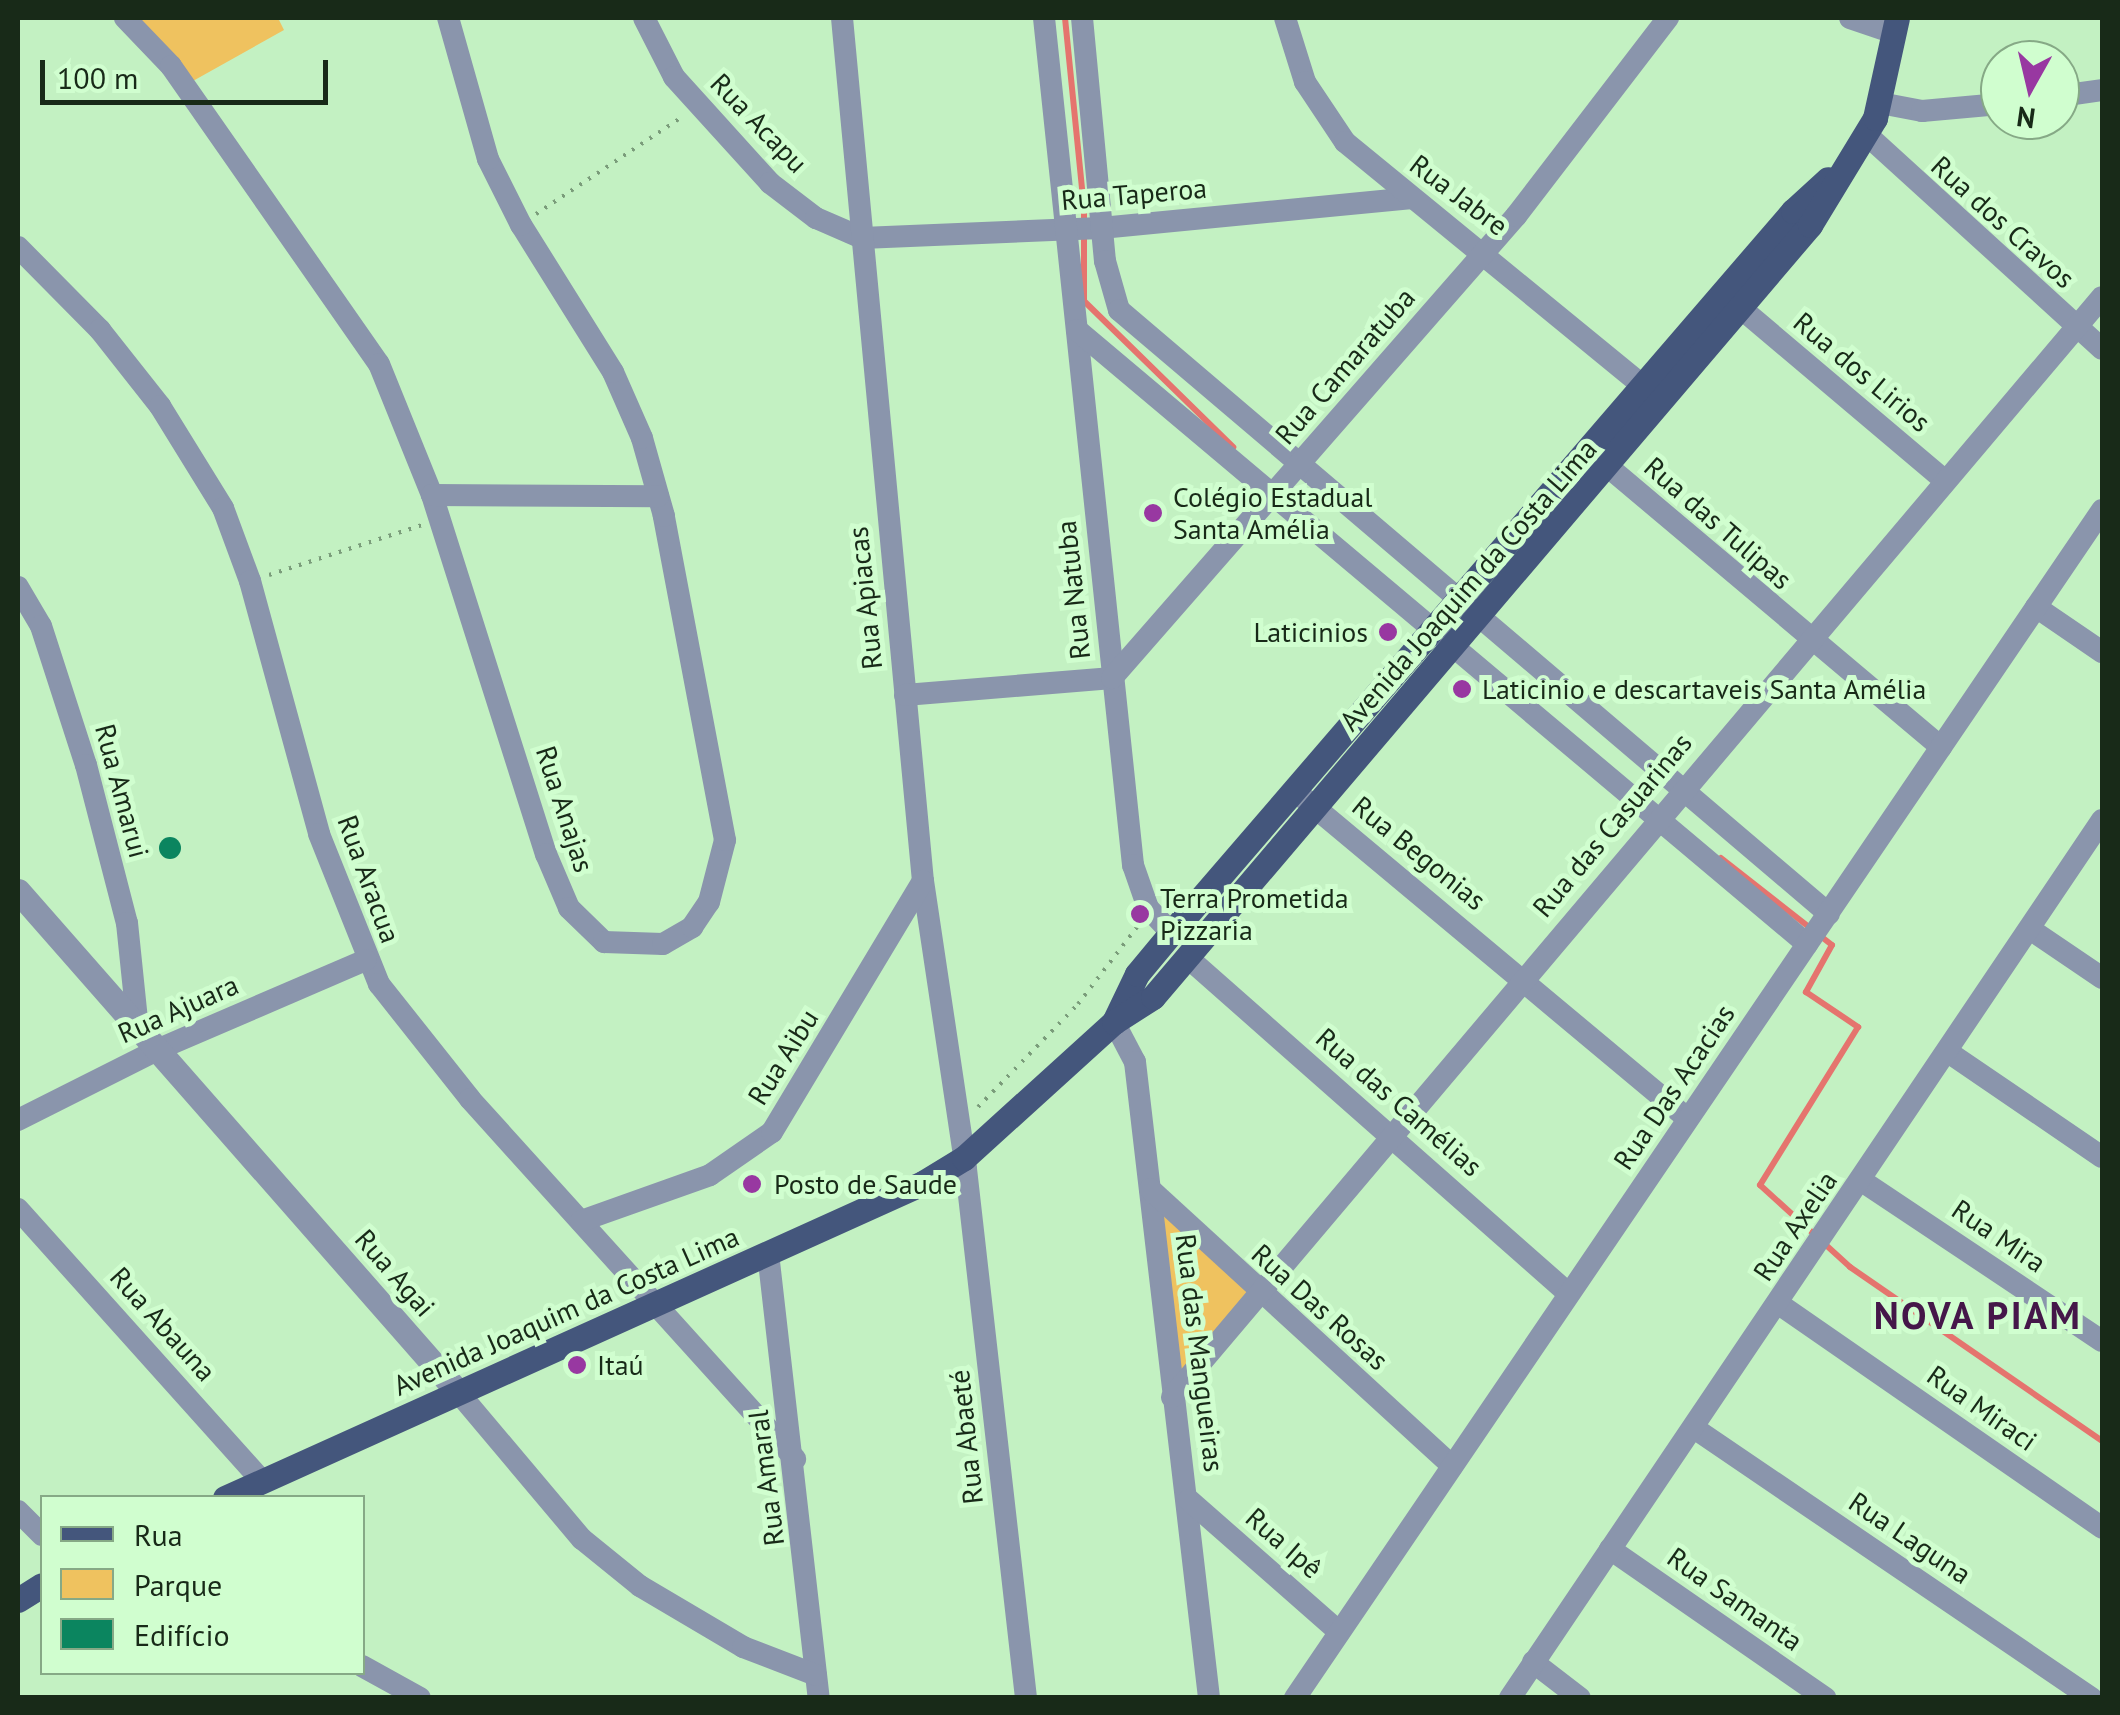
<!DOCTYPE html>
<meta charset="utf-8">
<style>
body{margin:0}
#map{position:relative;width:2120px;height:1715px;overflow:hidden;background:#c3f1c2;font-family:"PT Sans",sans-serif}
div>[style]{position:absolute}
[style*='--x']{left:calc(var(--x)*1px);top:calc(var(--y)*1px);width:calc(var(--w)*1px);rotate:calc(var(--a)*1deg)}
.green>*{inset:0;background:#efc25f}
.stream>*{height:6px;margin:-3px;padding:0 3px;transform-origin:3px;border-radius:3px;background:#e5746e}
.building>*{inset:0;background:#0b855f}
.round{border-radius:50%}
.path>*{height:4px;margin-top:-2px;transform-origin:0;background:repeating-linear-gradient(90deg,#7a9c7a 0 2.5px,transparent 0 10.5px)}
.minor>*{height:22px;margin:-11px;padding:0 11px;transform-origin:11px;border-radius:11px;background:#8a95ac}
.tertiary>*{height:25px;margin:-12.5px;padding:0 12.5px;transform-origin:12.5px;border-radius:12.5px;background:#8a95ac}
.primary>*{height:25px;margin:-12.5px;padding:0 12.5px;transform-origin:12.5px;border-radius:12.5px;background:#44567c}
.dots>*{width:28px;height:28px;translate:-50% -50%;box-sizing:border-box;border:5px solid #d0fecf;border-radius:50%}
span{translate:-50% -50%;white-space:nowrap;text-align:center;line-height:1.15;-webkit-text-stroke:10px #d0fecf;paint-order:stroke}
.street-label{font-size:28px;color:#182a18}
.poi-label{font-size:28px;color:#182a18}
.left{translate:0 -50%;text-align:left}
.right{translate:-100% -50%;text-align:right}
.district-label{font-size:38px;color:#451749;font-weight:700;letter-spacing:2.5px}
.frame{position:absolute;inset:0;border:20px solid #182a18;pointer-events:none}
.legend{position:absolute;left:40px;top:1495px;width:325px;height:180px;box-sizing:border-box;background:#d0fecf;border:2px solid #86a986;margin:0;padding:12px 18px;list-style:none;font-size:30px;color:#182a18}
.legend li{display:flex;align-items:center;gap:20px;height:50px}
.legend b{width:50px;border:2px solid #86a986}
.north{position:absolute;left:1980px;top:40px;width:100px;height:100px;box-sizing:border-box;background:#d0fecf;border:2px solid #86a986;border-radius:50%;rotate:188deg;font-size:28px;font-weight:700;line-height:40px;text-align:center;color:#182a18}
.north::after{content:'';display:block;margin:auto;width:35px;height:45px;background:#9838a1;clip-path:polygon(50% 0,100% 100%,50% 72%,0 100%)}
.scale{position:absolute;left:40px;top:60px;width:288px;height:45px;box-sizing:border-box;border:5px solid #182a18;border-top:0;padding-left:12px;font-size:30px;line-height:35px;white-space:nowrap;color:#182a18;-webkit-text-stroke:8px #d0fecf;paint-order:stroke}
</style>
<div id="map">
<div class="green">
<i style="clip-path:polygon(122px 18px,278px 18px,284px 30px,184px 86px)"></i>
<i style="clip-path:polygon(1151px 1202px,1255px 1294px,1171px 1393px)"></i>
</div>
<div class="stream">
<i style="--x:1065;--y:18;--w:192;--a:84.3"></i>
<i style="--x:1084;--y:209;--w:92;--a:90"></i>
<i style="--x:1084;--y:301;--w:209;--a:44.4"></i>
<i style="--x:1721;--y:858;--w:141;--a:38.1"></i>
<i style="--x:1832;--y:945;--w:54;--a:119"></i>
<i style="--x:1806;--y:992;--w:63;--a:33.9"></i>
<i style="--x:1858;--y:1027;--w:186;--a:121.8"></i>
<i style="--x:1760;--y:1185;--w:122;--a:42.3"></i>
<i style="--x:1850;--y:1267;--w:306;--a:34.6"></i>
</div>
<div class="building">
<i class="round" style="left:159px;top:837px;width:22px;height:22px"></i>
</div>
<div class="path">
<i style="--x:536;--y:214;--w:175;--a:-33.6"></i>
<i style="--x:269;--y:575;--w:161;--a:-18.1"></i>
<i style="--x:978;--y:1107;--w:144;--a:-45.8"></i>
<i style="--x:1078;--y:1004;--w:97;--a:-52.5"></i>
</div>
<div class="minor">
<i style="--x:125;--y:18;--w:66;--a:46.2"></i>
<i style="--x:171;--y:66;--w:363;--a:55.1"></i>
<i style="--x:379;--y:364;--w:141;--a:68"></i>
<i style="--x:432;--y:495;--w:377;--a:72.4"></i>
<i style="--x:546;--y:854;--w:59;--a:66.9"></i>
<i style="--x:569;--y:908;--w:49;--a:44.2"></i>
<i style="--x:604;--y:942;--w:59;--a:1.9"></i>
<i style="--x:663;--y:944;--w:34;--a:-30"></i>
<i style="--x:692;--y:927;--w:30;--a:-56"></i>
<i style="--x:709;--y:902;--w:64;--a:-75.5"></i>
<i style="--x:725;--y:840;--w:330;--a:-100.7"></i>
<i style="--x:664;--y:516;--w:81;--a:-105.8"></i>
<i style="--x:642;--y:438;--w:72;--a:-113.7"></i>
<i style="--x:613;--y:372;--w:173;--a:-122"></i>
<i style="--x:521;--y:225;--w:74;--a:-116.6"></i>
<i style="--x:488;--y:159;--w:147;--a:-105.8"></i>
<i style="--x:644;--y:18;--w:66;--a:63"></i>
<i style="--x:674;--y:77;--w:143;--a:47.8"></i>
<i style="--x:770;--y:183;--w:58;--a:37.3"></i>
<i style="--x:816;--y:218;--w:50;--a:23.5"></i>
<i style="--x:862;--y:238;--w:239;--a:-2.4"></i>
<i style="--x:1101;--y:228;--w:310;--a:-5.5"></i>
<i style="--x:842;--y:18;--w:867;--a:84.64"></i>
<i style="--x:923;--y:881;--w:291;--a:81.5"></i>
<i style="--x:966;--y:1169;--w:532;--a:83.53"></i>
<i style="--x:1044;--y:18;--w:852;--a:84"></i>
<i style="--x:1133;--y:865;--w:46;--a:70.8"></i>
<i style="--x:1148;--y:908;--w:34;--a:47"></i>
<i style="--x:1082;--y:18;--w:244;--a:84.6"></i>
<i style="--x:1105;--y:261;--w:51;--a:74.1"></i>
<i style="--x:1119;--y:310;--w:932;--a:40.39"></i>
<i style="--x:1285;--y:18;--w:67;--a:72.6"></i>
<i style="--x:1305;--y:82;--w:72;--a:56.3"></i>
<i style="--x:1345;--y:142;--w:387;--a:39.3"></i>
<i style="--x:1850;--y:18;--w:46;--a:18.8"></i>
<i style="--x:2060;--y:96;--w:42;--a:-8.1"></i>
<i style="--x:1880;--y:103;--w:43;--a:10.8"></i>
<i style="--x:1922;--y:111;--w:78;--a:-5.1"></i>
<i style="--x:1867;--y:135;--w:318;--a:42.3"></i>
<i style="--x:18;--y:247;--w:117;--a:45.3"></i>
<i style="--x:100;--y:330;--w:97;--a:51.7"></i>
<i style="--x:160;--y:406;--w:120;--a:58.3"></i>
<i style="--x:223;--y:508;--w:78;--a:69.7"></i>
<i style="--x:250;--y:581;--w:262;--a:74.7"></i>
<i style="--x:319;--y:834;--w:162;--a:68.2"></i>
<i style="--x:379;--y:984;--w:147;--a:51.6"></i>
<i style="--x:470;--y:1099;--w:485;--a:47.9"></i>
<i style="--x:1743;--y:310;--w:262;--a:40.2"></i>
<i style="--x:1077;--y:330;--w:954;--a:40.07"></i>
<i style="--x:1593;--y:454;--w:455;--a:40.1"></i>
<i style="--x:432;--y:495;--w:226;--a:0.3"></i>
<i style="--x:18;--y:587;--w:45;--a:59.5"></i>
<i style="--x:41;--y:626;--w:146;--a:72.1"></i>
<i style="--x:86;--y:765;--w:163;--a:75.5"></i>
<i style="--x:127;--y:923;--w:98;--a:84.1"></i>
<i style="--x:2036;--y:607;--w:80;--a:34.3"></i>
<i style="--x:905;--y:695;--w:208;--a:-4.7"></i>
<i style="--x:1112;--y:678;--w:614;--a:-48.83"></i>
<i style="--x:1516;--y:216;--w:250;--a:-52.5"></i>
<i style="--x:1294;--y:790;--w:513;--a:39.86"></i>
<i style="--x:2030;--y:929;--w:87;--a:34.2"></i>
<i style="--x:1187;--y:957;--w:509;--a:41.42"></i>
<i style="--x:1114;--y:1022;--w:45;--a:62.3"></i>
<i style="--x:1135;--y:1062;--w:640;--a:83.36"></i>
<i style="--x:1948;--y:1052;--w:186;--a:34.3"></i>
<i style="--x:18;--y:1120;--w:158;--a:-26.7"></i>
<i style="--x:159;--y:1049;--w:225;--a:-23.3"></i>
<i style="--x:1862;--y:1181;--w:288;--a:33.7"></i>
<i style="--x:1150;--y:1189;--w:410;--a:42.5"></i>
<i style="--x:18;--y:1209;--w:365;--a:48.1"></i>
<i style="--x:581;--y:1221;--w:137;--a:-19.6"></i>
<i style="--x:710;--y:1175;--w:75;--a:-34.7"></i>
<i style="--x:772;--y:1132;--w:293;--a:-59"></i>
<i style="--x:768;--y:1253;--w:448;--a:83.5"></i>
<i style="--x:1779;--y:1304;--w:393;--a:34.7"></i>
<i style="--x:458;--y:1392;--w:192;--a:49.9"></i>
<i style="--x:582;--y:1539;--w:75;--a:39"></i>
<i style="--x:640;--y:1586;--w:120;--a:30.6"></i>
<i style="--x:743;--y:1647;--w:78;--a:21"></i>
<i style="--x:1172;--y:1397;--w:1440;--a:-49.79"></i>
<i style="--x:1694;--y:1428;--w:481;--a:34.2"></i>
<i style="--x:1189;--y:1500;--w:200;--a:41.3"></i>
<i style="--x:18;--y:1511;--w:34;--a:45"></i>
<i style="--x:1610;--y:1549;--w:262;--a:34.7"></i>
<i style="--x:1533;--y:1662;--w:59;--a:37.5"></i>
<i style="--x:362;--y:1666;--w:66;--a:28.9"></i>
<i style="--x:1295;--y:1698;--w:1436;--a:-55.81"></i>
<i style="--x:1510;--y:1698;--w:1059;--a:-56.01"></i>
</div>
<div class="tertiary">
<i style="--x:18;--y:891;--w:667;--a:48.71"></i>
</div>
<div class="primary">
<i style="--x:1114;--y:1022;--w:53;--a:-64.4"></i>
<i style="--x:1137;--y:974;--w:53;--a:-50.3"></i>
<i style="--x:1171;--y:933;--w:953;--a:-49.26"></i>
<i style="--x:1793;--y:211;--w:47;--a:-42.4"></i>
<i style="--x:225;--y:1498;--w:766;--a:-24.29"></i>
<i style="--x:923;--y:1183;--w:48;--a:-31.4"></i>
<i style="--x:964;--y:1158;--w:202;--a:-42.2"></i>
<i style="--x:1114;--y:1022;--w:46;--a:-32.7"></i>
<i style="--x:1153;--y:997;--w:1014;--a:-49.6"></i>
<i style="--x:1810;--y:225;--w:125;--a:-58.7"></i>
<i style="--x:1875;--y:118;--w:102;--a:-77.6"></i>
<i style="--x:18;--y:1600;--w:28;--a:-32"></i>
</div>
<div class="dots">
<i style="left:1153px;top:513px;background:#9838a1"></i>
<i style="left:1388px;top:632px;background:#9838a1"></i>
<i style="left:1462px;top:689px;background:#9838a1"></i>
<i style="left:1140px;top:914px;background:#9838a1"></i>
<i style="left:752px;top:1184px;background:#9838a1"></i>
<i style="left:577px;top:1365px;background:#9838a1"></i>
</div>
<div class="street-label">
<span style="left:759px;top:123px;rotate:46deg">Rua Acapu</span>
<span style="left:1134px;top:194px;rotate:-5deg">Rua Taperoa</span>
<span style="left:1459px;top:195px;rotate:37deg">Rua Jabre</span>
<span style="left:2003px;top:222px;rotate:42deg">Rua dos Cravos</span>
<span style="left:1345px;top:366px;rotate:-49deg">Rua Camaratuba</span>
<span style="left:1862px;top:372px;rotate:40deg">Rua dos Lirios</span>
<span style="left:1718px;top:523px;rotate:41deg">Rua das Tulipas</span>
<span style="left:1468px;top:585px;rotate:-49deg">Avenida Joaquim da Costa Lima</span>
<span style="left:1073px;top:590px;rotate:-96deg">Rua Natuba</span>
<span style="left:865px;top:598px;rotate:-96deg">Rua Apiacas</span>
<span style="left:122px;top:791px;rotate:75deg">Rua Amarui</span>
<span style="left:565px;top:809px;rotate:72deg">Rua Anajas</span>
<span style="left:1612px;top:825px;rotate:-50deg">Rua das Casuarinas</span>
<span style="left:1419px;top:853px;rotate:39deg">Rua Begonias</span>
<span style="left:369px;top:879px;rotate:70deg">Rua Aracua</span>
<span style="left:178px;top:1009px;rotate:-24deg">Rua Ajuara</span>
<span style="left:783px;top:1057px;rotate:-58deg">Rua Aibu</span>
<span style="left:1674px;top:1087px;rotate:-56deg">Rua Das Acacias</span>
<span style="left:1399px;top:1102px;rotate:41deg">Rua das Camélias</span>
<span style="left:1795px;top:1226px;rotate:-56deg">Rua Axelia</span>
<span style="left:1999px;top:1236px;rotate:34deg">Rua Mira</span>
<span style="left:395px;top:1273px;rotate:49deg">Rua Agai</span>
<span style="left:1320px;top:1307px;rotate:42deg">Rua Das Rosas</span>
<span style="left:566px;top:1311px;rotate:-24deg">Avenida Joaquim da Costa Lima</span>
<span style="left:163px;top:1324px;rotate:48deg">Rua Abauna</span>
<span style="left:1200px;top:1353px;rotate:83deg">Rua das Mangueiras</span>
<span style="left:1982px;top:1408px;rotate:35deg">Rua Miraci</span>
<span style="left:966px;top:1437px;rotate:-96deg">Rua Abaeté</span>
<span style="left:766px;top:1478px;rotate:-97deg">Rua Amaral</span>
<span style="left:1910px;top:1538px;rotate:34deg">Rua Laguna</span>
<span style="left:1284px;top:1543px;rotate:41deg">Rua Ipê</span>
<span style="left:1735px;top:1599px;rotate:35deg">Rua Samanta</span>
</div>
<div class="poi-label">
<span class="left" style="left:1173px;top:513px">Colégio Estadual<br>Santa Amélia</span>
<span class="right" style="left:1368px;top:632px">Laticinios</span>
<span class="left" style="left:1482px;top:689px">Laticinio e descartaveis Santa Amélia</span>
<span class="left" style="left:1160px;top:914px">Terra Prometida<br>Pizzaria</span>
<span class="left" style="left:774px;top:1184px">Posto de Saude</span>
<span class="left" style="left:597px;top:1365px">Itaú</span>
</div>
<div class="district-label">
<span style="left:1978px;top:1315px">NOVA PIAM</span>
</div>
<div class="frame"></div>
<ul class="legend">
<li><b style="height:12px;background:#44567c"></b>Rua</li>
<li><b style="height:28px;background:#efc25f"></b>Parque</li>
<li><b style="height:28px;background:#0b855f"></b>Edifício</li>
</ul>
<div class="north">N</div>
<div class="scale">100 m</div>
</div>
